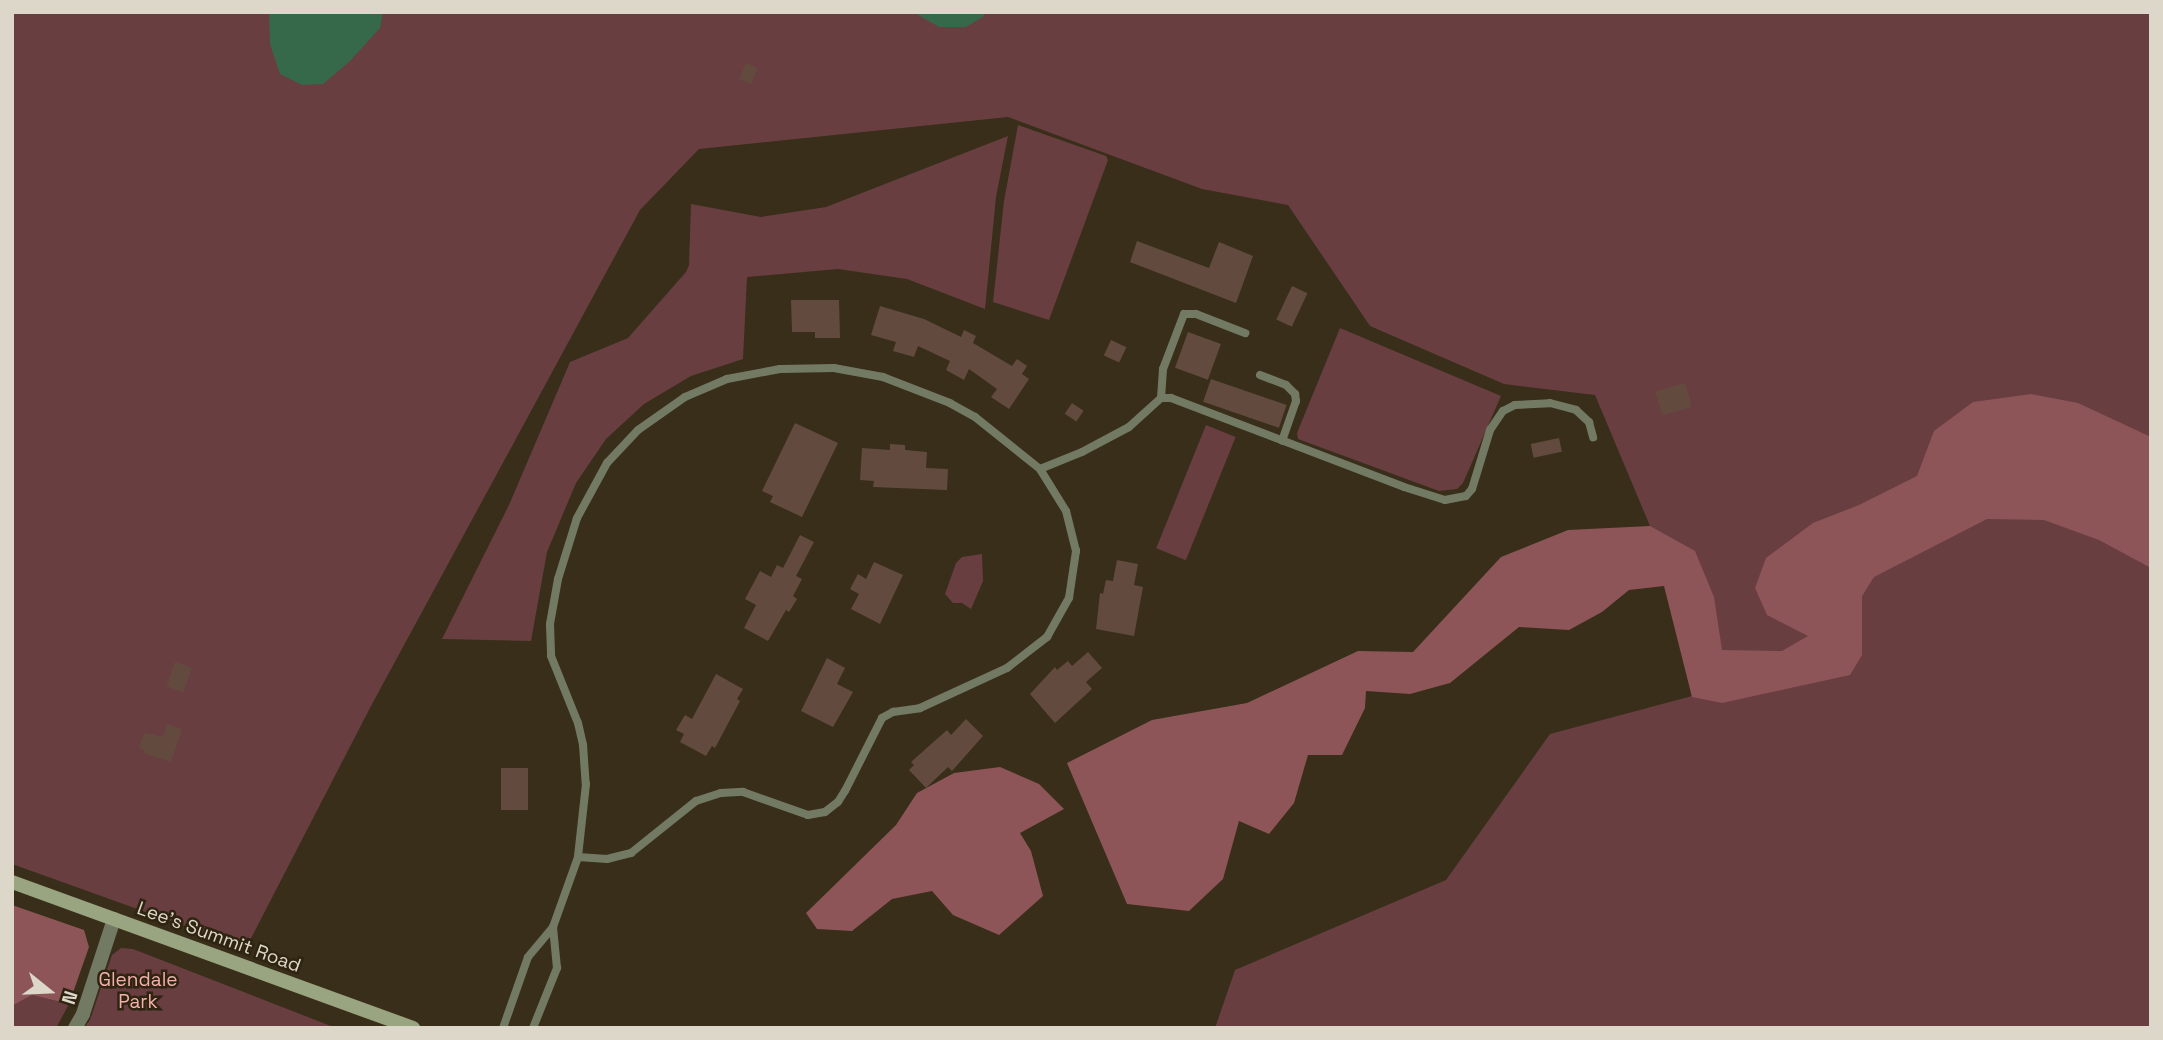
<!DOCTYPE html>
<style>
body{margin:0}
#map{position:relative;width:2163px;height:1040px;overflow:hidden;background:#382e19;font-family:"Space Grotesk",sans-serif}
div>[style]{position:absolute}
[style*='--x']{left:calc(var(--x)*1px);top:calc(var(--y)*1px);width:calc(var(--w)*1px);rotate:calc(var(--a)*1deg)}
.green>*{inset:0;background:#683e40;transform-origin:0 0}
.forest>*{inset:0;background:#8d5557}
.water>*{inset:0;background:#36694a}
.building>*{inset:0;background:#624b3e;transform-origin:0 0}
.service>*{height:8px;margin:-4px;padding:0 4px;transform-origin:4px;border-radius:4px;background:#737a64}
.minor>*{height:14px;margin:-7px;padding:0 7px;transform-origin:7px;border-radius:7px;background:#737a64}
.secondary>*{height:14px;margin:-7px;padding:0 7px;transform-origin:7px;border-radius:7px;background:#99a480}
span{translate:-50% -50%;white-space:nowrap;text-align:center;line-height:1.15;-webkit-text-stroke:5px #2e240f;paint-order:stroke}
.street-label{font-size:19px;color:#ddd7ca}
.park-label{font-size:19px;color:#f5aeaf}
.frame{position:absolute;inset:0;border:14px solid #ddd7ca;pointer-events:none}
.north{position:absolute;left:14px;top:956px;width:70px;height:70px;-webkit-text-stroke:5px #2e240f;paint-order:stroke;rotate:108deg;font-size:19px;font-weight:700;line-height:28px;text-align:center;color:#ddd7ca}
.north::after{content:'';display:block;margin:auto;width:24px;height:32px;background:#ddd7ca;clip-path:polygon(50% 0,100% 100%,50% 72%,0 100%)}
</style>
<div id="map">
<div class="green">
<i style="clip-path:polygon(12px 12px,2151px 12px,2151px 1028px,1215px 1028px,1235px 970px,1446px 880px,1550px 734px,1692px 696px,1650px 526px,1595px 395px,1504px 384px,1370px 326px,1288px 205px,1202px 189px,1008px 117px,699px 149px,640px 210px,371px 706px,246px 948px,12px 864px)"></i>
<i style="clip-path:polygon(1018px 125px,1106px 156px,1108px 160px,1049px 320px,993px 302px,1004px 201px)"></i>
<i style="clip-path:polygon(1008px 136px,996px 197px,985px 309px,907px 279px,838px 269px,747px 277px,743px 359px,691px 376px,644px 404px,606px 439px,576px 483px,547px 552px,531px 641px,442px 639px,509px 505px,570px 362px,628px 338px,686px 272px,689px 265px,691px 204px,761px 217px,826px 207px)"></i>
<i style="clip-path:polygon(1340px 328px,1501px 396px,1463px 483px,1457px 489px,1439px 491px,1298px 439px,1297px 433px)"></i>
<i style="left:1206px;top:425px;width:32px;height:133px;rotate:22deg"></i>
<i style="clip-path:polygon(982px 554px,983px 581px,971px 609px,962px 603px,953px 603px,945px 594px,956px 563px,962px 557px)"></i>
<i style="clip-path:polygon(121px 948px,133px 949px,336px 1028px,84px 1028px,90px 1020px,112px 955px)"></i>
<i style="clip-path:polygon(32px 995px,69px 1004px,56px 1028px,12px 1028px,12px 1006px)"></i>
</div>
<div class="forest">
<i style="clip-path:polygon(2031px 394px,2078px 403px,2151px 437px,2151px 568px,2099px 540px,2044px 520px,1987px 519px,1874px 577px,1862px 596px,1862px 655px,1850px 675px,1722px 703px,1692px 697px,1664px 586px,1629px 590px,1602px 612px,1569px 630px,1519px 627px,1450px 683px,1410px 694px,1366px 691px,1365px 708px,1342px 755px,1308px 755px,1294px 803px,1269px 834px,1239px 821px,1223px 879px,1189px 911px,1127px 904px,1067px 763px,1152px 720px,1247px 703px,1358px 651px,1413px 652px,1501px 557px,1568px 530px,1650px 526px,1695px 551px,1714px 597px,1722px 650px,1782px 651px,1808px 636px,1767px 615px,1755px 588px,1766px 558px,1813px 523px,1859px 505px,1917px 476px,1934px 431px,1973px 402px)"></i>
<i style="clip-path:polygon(1000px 767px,1039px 784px,1064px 809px,1020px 833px,1031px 851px,1043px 896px,999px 935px,953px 915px,932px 891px,892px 899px,852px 931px,817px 929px,806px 913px,896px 825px,917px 793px,954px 773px)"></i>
<i style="clip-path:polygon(12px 905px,84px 930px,89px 947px,69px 1004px,32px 995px,12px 1006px)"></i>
</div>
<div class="water">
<i style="clip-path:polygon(383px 12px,380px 28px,350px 61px,323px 84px,302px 85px,280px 74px,270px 44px,269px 12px)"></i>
<i style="clip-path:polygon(913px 12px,984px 12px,984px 16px,966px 27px,939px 27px)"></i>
</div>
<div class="building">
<i style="left:746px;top:63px;width:13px;height:17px;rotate:23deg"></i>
<i style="clip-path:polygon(1137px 241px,1209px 268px,1219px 242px,1253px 256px,1236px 303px,1130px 262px)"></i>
<i style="left:1292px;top:286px;width:17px;height:37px;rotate:25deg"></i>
<i style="clip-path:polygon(791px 300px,839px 300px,840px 338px,815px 338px,815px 332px,792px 332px)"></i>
<i style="clip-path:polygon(880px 306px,924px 319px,961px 337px,964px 330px,976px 336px,973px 343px,1012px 366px,1017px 359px,1027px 366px,1022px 374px,1029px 379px,1009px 409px,991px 397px,997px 389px,969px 369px,964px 380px,946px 370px,950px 361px,918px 346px,914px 357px,893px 351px,896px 342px,871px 335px)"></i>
<i style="left:1188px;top:332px;width:35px;height:38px;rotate:20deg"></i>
<i style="left:1111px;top:340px;width:17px;height:17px;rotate:25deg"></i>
<i style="left:1211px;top:379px;width:80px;height:24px;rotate:19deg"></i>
<i style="left:1685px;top:383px;width:25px;height:31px;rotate:74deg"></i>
<i style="left:1072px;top:403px;width:14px;height:13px;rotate:34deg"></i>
<i style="clip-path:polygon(795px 423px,838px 443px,802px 517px,770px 502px,773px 496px,762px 491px)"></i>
<i style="left:1559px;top:438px;width:14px;height:29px;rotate:78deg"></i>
<i style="clip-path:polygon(890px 444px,905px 445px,905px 450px,927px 452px,926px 468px,948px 469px,947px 490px,873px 487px,874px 481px,860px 480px,862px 448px,890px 450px)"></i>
<i style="clip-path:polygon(800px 535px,814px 542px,796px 576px,802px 579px,793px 596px,797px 599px,789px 612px,786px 610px,768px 641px,744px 628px,756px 605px,745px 599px,760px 571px,771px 577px,777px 565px,783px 568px)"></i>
<i style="clip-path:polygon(1117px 560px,1138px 564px,1134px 585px,1143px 587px,1134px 636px,1096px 629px,1100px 593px,1103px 594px,1106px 580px,1113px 581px)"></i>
<i style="clip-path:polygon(874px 562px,903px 575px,880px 624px,851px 609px,859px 594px,850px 589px,858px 574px,866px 579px)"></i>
<i style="clip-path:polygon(1088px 652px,1102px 668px,1086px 682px,1092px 689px,1055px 723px,1030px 694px,1055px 667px,1057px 670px,1068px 661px,1072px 666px)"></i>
<i style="clip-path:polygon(827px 658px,845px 668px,837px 684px,853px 692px,833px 727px,801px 711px)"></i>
<i style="left:175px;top:662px;width:18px;height:26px;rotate:19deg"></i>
<i style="clip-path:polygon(716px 674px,743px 689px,737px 699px,740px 701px,715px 748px,712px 746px,706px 756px,680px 742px,684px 734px,676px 730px,685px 715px,692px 719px)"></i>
<i style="clip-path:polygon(966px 719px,983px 736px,952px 771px,948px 767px,926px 788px,909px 770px,914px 765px,911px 762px,947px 730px,951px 735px)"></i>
<i style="clip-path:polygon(167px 724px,182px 729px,171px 762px,144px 753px,145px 750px,139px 748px,144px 733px,163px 737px)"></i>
<i style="left:501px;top:768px;width:27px;height:42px"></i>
</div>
<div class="service">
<i style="--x:1260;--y:375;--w:28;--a:21"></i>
<i style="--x:1286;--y:385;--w:13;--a:45"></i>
<i style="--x:1295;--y:394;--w:7;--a:82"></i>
<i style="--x:1296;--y:401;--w:42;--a:109.3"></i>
<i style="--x:1161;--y:398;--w:29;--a:-86"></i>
<i style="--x:1163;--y:369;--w:59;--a:-69.1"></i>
<i style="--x:1184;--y:314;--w:12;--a:0"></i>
<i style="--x:1196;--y:314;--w:53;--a:21.2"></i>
<i style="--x:1040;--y:469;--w:45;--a:-22"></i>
<i style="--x:1082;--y:452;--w:53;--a:-28"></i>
<i style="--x:1129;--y:427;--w:43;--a:-42.2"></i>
<i style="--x:1161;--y:398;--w:10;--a:0"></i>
<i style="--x:1171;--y:398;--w:249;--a:20.9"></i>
<i style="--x:1404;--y:487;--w:43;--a:17.6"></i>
<i style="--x:1445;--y:500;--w:21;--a:-11"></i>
<i style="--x:1466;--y:496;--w:9;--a:-49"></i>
<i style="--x:1472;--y:489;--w:62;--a:-73"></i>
<i style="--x:1490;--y:430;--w:23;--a:-56"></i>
<i style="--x:1503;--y:411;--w:13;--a:-27"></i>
<i style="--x:1515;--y:405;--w:35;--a:-3"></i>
<i style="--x:1550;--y:403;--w:27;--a:15"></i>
<i style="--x:1576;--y:410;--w:18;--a:43"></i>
<i style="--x:1589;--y:422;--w:16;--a:75"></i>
<i style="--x:503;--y:1028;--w:75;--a:-70.6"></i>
<i style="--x:528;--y:957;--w:39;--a:-50"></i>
<i style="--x:553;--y:927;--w:74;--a:-70.3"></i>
<i style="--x:578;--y:857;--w:29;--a:4"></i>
<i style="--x:607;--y:859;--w:25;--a:-14"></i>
<i style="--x:631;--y:853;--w:83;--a:-38.7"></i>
<i style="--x:696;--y:801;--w:26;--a:-18"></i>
<i style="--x:721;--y:793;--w:22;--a:-3"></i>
<i style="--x:743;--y:792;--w:69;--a:19.5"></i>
<i style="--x:808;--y:815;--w:17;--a:-10"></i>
<i style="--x:825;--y:812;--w:16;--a:-38"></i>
<i style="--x:838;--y:802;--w:13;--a:-58"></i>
<i style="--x:845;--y:791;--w:82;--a:-63.1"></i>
<i style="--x:882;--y:718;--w:13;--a:-29"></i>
<i style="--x:893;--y:712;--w:27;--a:-8"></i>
<i style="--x:920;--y:708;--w:96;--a:-24.7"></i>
<i style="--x:1007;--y:668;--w:51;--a:-37.8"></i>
<i style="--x:1047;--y:637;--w:45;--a:-60.6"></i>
<i style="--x:1069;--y:598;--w:48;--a:-81.5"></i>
<i style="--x:1076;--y:551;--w:41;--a:-104"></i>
<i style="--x:1066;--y:511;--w:49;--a:-121.8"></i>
<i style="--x:1040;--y:469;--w:83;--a:-141.3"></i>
<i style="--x:975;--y:417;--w:29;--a:-151"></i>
<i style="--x:950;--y:403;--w:72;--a:-158.8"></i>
<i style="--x:883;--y:377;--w:50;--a:-169.6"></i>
<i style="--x:834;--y:368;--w:54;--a:178.9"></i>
<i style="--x:780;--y:369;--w:54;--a:169.3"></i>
<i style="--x:727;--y:379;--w:46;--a:156.8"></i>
<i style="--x:685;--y:397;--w:57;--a:144.9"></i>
<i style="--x:638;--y:430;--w:45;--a:133.2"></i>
<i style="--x:607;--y:463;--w:63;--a:118.6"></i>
<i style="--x:577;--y:518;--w:64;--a:107.3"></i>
<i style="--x:558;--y:579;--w:46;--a:100.1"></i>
<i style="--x:550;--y:624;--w:32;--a:88"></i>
<i style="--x:551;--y:656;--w:72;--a:68.1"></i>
<i style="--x:578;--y:723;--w:23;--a:77"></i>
<i style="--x:583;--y:745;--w:39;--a:86"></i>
<i style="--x:586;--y:784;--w:73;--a:96.3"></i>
<i style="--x:533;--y:1028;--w:65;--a:-68.2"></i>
<i style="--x:557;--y:968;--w:41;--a:-95.6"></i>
</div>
<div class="minor">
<i style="--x:75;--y:1028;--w:16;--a:-60"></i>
<i style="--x:83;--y:1014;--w:100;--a:-71.9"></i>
</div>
<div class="secondary">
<i style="--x:12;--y:882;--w:427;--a:20"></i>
</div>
<div class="street-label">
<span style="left:219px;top:937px;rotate:20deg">Lee's Summit Road</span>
</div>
<div class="park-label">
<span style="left:138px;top:991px">Glendale<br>Park</span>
</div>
<div class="frame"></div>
<div class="north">N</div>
</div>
